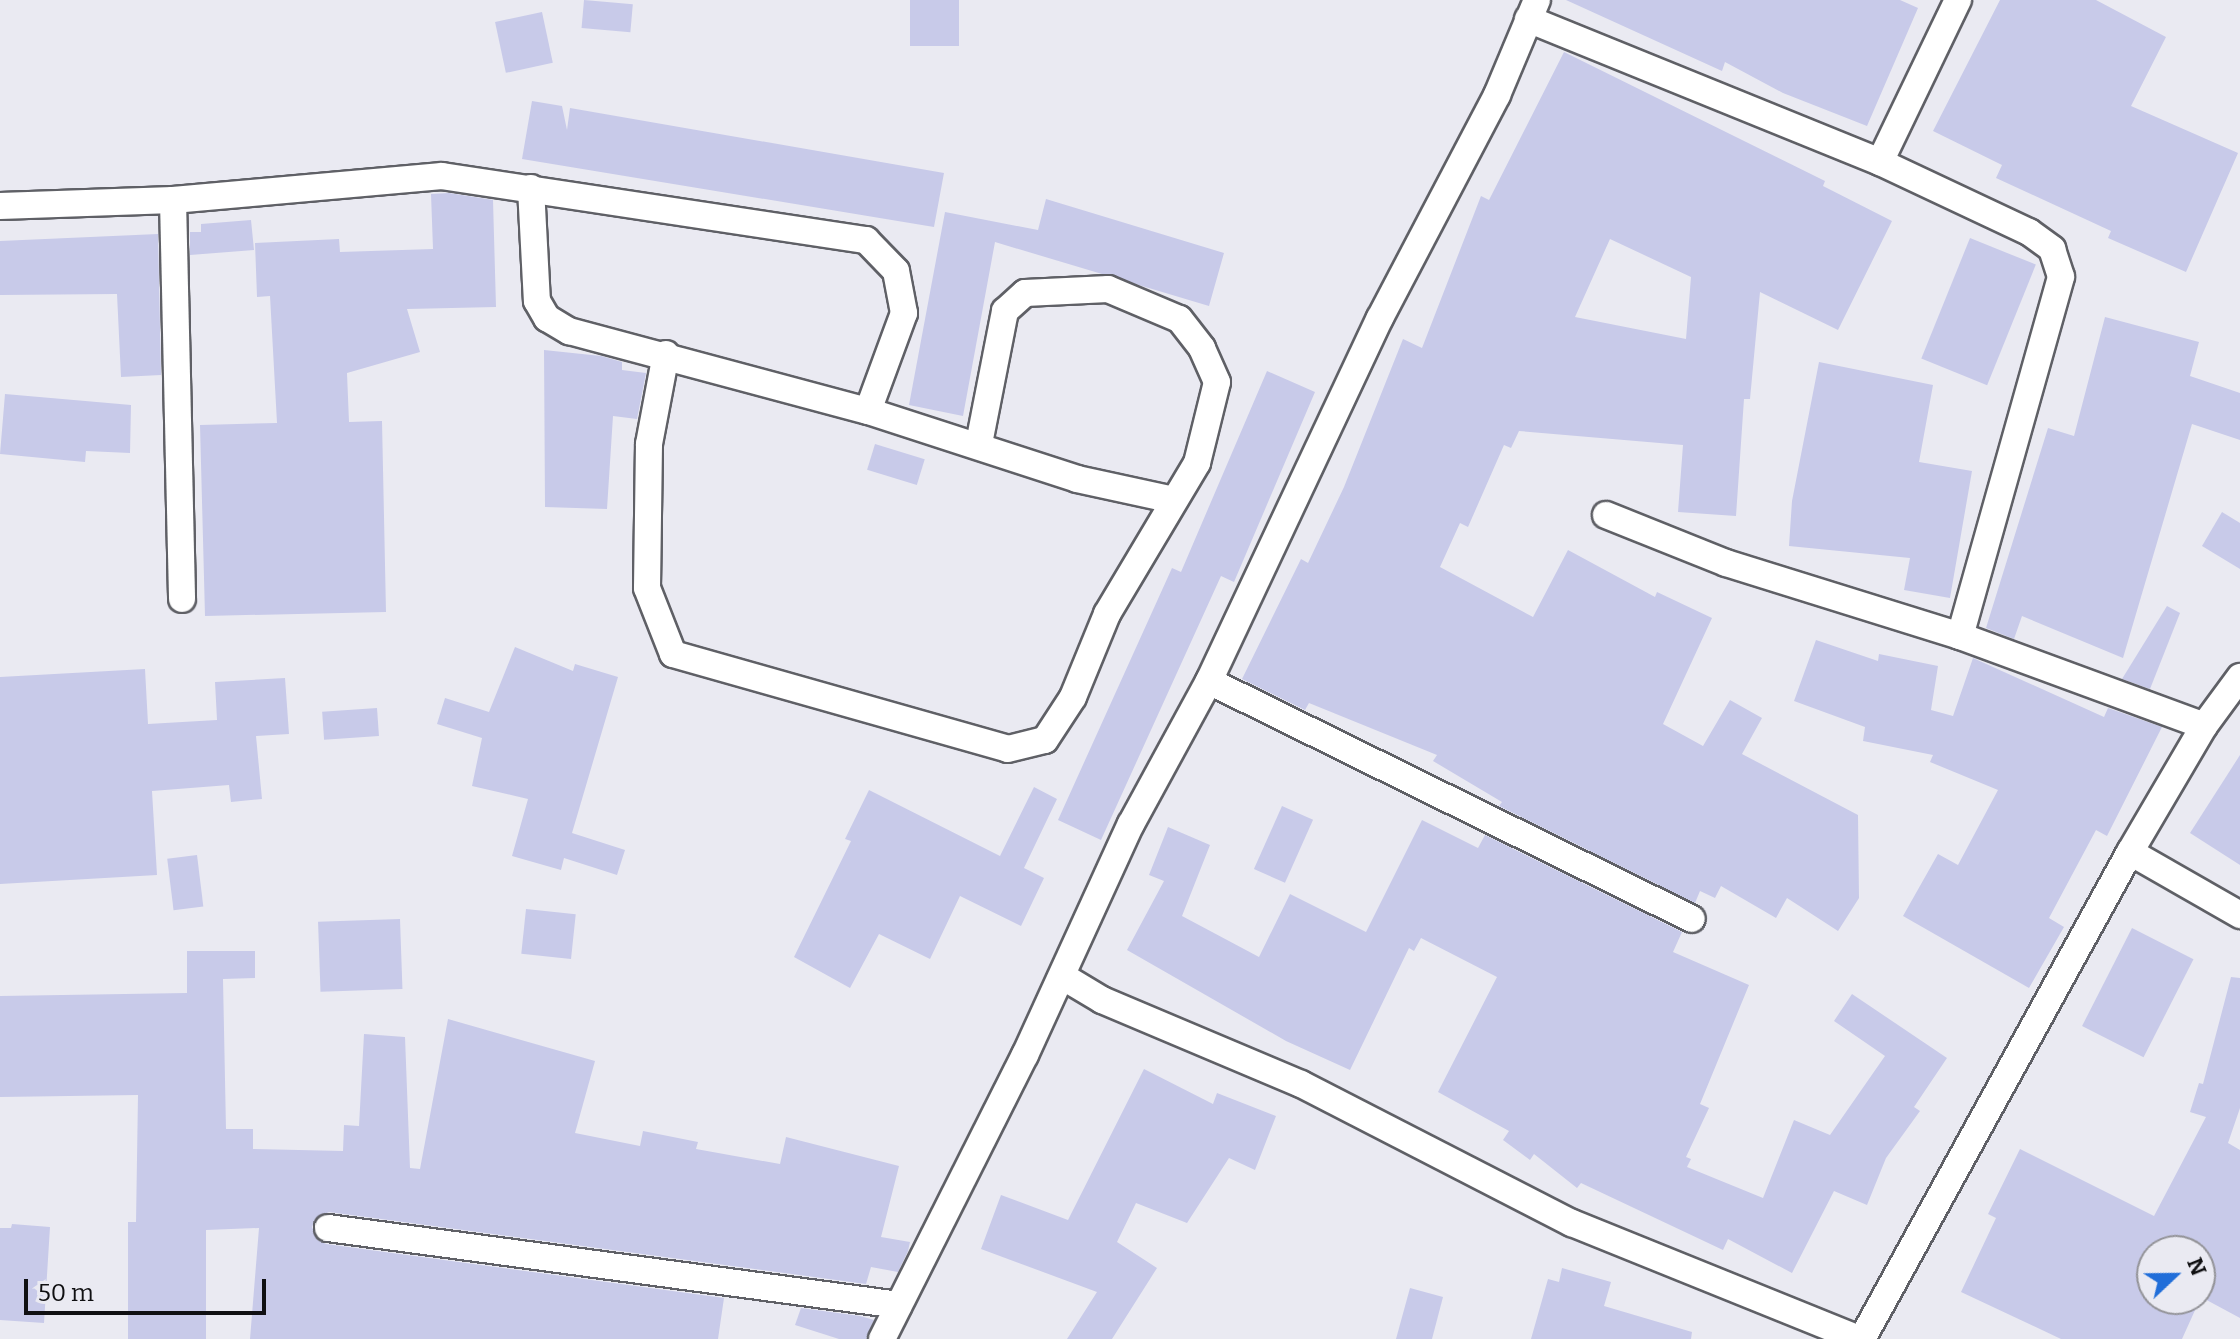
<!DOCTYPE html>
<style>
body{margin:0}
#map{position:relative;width:2240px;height:1339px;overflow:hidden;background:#eaeaf2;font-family:Bitter,serif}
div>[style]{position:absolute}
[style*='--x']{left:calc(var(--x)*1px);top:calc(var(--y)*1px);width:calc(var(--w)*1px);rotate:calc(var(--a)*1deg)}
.building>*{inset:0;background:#c8cae9;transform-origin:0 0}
.roads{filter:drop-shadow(2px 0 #5f6066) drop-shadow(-2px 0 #5f6066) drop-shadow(0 2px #5f6066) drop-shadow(0 -2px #5f6066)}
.street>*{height:26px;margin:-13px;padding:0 13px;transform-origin:13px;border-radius:13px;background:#fff}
span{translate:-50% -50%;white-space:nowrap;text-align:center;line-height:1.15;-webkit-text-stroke:6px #eaeaf2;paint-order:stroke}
.north{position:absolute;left:2136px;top:1235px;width:80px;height:80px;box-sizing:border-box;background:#eaeaf2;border:2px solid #939398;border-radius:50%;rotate:68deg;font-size:22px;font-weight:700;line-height:32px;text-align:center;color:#101012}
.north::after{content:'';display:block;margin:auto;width:28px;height:36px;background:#216ed9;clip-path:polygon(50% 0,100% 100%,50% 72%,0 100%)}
.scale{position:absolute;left:24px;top:1279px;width:242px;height:36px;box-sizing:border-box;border:4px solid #101012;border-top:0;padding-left:10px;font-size:24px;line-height:28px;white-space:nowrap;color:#101012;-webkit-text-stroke:6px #eaeaf2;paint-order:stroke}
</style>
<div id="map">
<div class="building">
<i style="left:584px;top:0;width:49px;height:28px;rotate:5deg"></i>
<i style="left:910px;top:0;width:49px;height:46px"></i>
<i style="clip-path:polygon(1566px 0,1900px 0,1918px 8px,1867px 126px,1783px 93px,1725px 62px,1722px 71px)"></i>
<i style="clip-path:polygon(2000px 0,2096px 0,2166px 37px,2131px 106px,2238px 153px,2186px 272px,2108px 238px,2111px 231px,1996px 178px,2002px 165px,1933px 131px)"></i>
<i style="left:542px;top:12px;width:52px;height:48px;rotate:78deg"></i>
<i style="clip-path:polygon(evenodd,1564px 52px,1825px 181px,1823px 186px,1892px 221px,1838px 330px,1760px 292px,1750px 399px,1744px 399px,1736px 516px,1678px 512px,1683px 445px,1519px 431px,1511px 448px,1504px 445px,1468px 527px,1460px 523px,1440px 567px,1533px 617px,1568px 550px,1655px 597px,1657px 592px,1712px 618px,1663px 724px,1703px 746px,1730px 700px,1762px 718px,1742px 754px,1858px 815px,1859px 898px,1838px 931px,1787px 898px,1776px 918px,1721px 886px,1715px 898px,1700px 891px,1695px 903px,1499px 806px,1502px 802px,1433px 761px,1437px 755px,1309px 703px,1305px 710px,1242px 679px,1301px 559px,1308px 563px,1344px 487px,1403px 339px,1422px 348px,1481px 196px,1489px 200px,1564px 52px,1610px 239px,1691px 277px,1686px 339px,1575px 317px,1610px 239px)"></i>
<i style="clip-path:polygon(532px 101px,562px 106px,567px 130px,570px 108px,944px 173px,934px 227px,522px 159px)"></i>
<i style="clip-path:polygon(449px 193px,493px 200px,496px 307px,407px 309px,420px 352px,347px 373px,349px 422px,382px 421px,386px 612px,205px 616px,200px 425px,277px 423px,270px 296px,257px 297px,255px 243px,339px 239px,340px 252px,433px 249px,431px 194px)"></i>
<i style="clip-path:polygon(1046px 199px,1224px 253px,1209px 306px,995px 242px,963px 416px,909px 405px,945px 212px,1038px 230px)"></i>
<i style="clip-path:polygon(251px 220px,254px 250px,190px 255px,190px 232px,201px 232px,201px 224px)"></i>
<i style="clip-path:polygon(158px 234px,161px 375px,121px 377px,117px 294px,0 295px,0 241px)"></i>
<i style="left:1970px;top:238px;width:71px;height:130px;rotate:22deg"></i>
<i style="clip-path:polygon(2105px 317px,2199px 342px,2190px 376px,2240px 393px,2240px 440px,2192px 424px,2123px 658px,2022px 616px,2014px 639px,1986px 628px,2048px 428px,2074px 436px)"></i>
<i style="clip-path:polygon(544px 350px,601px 356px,622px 362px,622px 370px,646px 373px,637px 419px,613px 416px,607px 509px,545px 507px)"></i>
<i style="clip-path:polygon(1819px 362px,1933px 385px,1919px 462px,1972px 471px,1950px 598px,1904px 590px,1910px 558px,1789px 546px,1792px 501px)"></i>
<i style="clip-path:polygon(1267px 371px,1315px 392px,1234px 582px,1221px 576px,1101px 840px,1058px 820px,1172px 568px,1181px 572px)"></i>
<i style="clip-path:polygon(5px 394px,131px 405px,130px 453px,86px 451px,85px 462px,0 454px)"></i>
<i style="left:875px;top:444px;width:52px;height:27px;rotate:17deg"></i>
<i style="clip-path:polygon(2222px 512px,2240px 523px,2240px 569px,2202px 546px)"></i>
<i style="clip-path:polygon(2167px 606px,2180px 613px,2150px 689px,2122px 679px)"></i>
<i style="clip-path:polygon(1816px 640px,1878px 661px,1879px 654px,1938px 666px,1931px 710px,1953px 716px,1973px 658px,2104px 717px,2108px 708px,2162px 727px,2107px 836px,2096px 830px,2049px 918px,2064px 927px,2029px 988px,1903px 916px,1938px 854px,1958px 865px,1998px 790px,1930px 762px,1933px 755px,1863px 741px,1865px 727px,1794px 701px)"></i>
<i style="clip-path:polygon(515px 647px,573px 671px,575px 664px,618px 677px,572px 833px,625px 850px,617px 875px,564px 858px,561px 870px,512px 856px,528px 799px,472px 786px,482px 738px,437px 724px,445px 698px,489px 712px)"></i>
<i style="clip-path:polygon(145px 669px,148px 724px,217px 720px,215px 682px,285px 678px,289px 734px,256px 736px,262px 799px,231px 802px,229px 785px,152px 791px,157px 875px,0 884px,0 677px)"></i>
<i style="left:377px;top:708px;width:28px;height:55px;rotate:86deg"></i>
<i style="clip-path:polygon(2240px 755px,2240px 865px,2190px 833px)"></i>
<i style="clip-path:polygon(1034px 787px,1057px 799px,1024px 868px,1044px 878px,1021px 926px,960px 896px,930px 959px,879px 934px,850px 988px,794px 957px,851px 841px,845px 839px,869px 790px,1000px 856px)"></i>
<i style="left:1282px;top:806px;width:34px;height:69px;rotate:24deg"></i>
<i style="clip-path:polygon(1422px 820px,1478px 848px,1485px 835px,1682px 932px,1673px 952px,1749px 985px,1700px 1104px,1709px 1108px,1686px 1157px,1691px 1159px,1687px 1167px,1763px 1198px,1794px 1120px,1830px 1135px,1885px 1056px,1834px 1021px,1852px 994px,1947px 1058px,1914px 1107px,1920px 1111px,1886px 1158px,1867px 1205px,1834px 1191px,1792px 1273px,1728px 1239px,1723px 1250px,1581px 1183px,1577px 1188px,1534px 1154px,1530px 1160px,1503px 1140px,1509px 1131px,1438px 1092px,1497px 977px,1421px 938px,1414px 951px,1409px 948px,1350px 1070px,1286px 1041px,1127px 950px,1164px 881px,1149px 875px,1168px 827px,1210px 845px,1182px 916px,1259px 957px,1290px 894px,1366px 932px)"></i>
<i style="left:197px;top:855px;width:52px;height:30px;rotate:83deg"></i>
<i style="left:526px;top:909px;width:50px;height:45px;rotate:6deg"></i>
<i style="left:400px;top:919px;width:70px;height:82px;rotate:88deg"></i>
<i style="left:2132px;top:928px;width:69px;height:110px;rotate:27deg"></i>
<i style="clip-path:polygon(187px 951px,255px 951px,255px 978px,223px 979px,226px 1129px,253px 1129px,253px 1149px,343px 1151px,344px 1125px,359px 1126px,364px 1034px,405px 1037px,410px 1168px,420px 1169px,448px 1019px,595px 1061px,575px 1133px,640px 1146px,643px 1131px,698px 1142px,696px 1149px,780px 1164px,786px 1137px,899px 1166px,881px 1237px,910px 1242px,908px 1251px,898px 1272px,871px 1267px,866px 1284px,329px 1212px,316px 1218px,312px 1227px,318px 1240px,326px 1244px,724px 1298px,718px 1339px,250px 1339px,259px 1228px,206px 1230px,206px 1339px,128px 1339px,128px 1222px,136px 1222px,138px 1095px,0 1097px,0 996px,187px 993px)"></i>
<i style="clip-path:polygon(evenodd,2231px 977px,2240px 978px,2240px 1108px,2228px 1143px,2240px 1150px,2240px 1318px,2201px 1297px,2182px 1339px,2061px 1339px,1961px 1292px,1996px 1218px,1988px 1214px,2020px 1149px,2154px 1216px,2206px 1117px,2190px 1112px,2199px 1083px,2203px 1084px,2231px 977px,2152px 1251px,2200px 1251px,2200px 1299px,2152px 1299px,2152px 1251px)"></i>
<i style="clip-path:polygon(1144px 1069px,1213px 1104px,1217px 1093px,1276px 1116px,1255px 1170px,1229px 1158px,1187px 1223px,1136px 1203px,1117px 1242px,1157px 1268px,1112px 1339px,1067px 1339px,1097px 1292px,981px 1249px,1001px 1195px,1068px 1220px)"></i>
<i style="clip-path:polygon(12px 1224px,50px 1227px,44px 1323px,0 1320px,0 1228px,11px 1228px)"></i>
<i style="clip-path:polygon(1562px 1268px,1611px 1282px,1604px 1306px,1692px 1332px,1691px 1339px,1531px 1339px,1548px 1279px,1559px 1282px)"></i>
<i style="clip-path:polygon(1410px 1288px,1443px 1297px,1432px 1339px,1396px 1339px)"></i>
<i style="clip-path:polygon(801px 1308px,860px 1316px,874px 1320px,866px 1339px,839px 1339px,795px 1325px)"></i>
</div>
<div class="roads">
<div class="street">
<i style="--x:1528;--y:19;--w:380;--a:22.1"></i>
<i style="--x:1880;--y:162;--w:165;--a:25.2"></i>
<i style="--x:2029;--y:232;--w:29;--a:36"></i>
<i style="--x:2052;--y:249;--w:29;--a:72"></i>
<i style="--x:2061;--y:277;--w:373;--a:105.7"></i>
<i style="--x:1960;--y:636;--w:260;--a:20.2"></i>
<i style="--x:1880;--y:162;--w:180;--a:-64.3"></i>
<i style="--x:531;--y:188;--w:113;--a:87"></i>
<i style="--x:537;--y:301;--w:20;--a:60"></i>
<i style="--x:547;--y:318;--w:26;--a:31"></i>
<i style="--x:569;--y:331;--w:310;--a:15"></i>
<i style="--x:868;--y:411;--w:220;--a:18"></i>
<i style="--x:1077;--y:479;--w:99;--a:12.2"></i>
<i style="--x:173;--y:200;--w:399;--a:88.7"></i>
<i style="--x:0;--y:206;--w:173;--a:-2"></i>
<i style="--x:173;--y:200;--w:270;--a:-5.1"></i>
<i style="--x:442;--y:176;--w:429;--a:8.6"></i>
<i style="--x:866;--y:240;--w:43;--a:45.9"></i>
<i style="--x:896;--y:271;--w:43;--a:79.2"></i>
<i style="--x:904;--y:313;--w:104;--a:110.2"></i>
<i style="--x:666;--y:354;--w:92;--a:100.7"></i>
<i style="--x:649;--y:444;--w:144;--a:90.8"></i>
<i style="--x:647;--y:588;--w:71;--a:68.5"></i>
<i style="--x:673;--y:654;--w:348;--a:15.8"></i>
<i style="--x:1008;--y:749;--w:38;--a:-14"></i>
<i style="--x:1045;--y:740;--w:51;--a:-56.9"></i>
<i style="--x:1073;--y:697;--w:90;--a:-67.7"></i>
<i style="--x:1107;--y:614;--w:176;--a:-59.2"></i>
<i style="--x:1197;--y:463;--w:83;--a:-76.1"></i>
<i style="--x:1217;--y:382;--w:37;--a:-114"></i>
<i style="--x:1202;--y:348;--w:37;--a:-128"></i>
<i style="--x:1179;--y:319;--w:77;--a:-157.1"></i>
<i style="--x:1108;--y:289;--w:83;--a:177.2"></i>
<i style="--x:1025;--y:293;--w:27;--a:138"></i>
<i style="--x:1005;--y:311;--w:136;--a:101.1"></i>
<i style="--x:1606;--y:515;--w:129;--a:21.8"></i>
<i style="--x:1726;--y:563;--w:245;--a:17.3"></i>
<i style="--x:1209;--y:681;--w:538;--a:26.23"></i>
<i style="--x:2130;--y:852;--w:146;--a:-59.6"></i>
<i style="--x:2204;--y:726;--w:61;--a:-53.7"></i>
<i style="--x:1062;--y:976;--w:47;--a:31"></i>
<i style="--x:1102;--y:1000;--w:216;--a:22.9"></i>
<i style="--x:1301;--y:1084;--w:305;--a:27.2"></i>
<i style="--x:1572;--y:1223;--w:310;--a:22"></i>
<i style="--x:328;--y:1228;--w:576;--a:7.68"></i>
<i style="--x:882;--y:1339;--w:318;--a:-63.3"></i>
<i style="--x:1025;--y:1055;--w:254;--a:-65.4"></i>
<i style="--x:1131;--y:824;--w:163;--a:-61.4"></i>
<i style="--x:1209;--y:681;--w:401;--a:-64.8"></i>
<i style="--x:1380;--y:318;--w:252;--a:-62.3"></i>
<i style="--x:1497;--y:95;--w:103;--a:-67.2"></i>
<i style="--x:1862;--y:1339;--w:556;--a:-61.18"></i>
<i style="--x:2130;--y:852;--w:127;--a:29.8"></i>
</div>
</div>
<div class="north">N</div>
<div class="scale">50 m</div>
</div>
